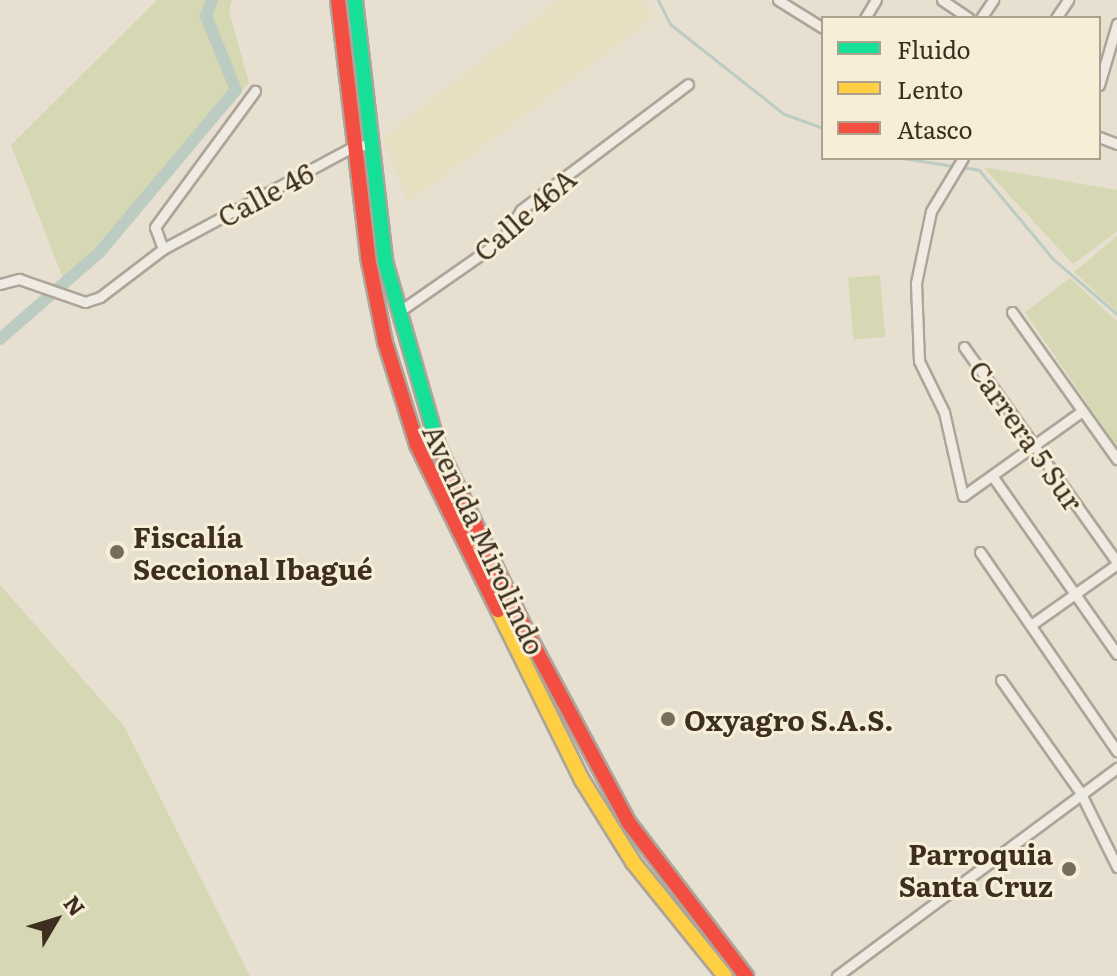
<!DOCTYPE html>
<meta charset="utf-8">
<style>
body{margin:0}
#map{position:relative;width:1117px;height:976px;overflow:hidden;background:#e7e0d1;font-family:Literata,serif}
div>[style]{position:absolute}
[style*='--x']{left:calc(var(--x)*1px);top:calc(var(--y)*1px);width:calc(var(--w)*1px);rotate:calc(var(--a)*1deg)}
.farmland>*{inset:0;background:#e6dfc2}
.green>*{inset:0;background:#d6d7b3;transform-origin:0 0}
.stream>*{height:3px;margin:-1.5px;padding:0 1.5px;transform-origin:1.5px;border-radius:1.5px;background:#bcccc2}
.canal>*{height:12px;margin:-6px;padding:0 6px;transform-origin:6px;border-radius:6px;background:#bcccc2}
.roads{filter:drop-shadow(2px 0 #ada599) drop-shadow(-2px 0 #ada599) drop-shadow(0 2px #ada599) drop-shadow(0 -2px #ada599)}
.street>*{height:9px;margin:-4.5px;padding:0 4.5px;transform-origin:4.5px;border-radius:4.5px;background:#efebe3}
.fast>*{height:14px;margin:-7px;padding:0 7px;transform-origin:7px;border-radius:7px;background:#16e098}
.slow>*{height:14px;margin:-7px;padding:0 7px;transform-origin:7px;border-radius:7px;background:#ffcf43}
.jam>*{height:14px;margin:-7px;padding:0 7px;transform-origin:7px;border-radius:7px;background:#f24e42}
.dots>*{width:22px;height:22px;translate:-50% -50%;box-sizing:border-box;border:4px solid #f7eed8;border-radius:50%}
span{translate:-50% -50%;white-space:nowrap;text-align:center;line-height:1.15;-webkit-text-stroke:6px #f7eed8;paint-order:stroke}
.street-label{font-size:28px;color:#3d2e20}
.poi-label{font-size:28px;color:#3d2e20;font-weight:700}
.left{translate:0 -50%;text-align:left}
.right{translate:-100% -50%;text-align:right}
.legend{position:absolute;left:821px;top:16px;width:280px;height:144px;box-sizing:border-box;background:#f7eed8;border:2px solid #ada18e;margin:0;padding:10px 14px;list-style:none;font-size:24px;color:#3d2e20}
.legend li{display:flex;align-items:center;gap:16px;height:40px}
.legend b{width:40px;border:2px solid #ada18e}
.north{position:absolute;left:16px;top:880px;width:80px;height:80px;-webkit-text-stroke:6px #f7eed8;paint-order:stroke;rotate:52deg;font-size:22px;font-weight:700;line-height:32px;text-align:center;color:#3d2e20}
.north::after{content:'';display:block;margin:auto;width:28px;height:36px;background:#3d2e20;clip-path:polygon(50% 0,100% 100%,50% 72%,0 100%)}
</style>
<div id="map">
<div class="farmland">
<i style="clip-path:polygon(558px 0,642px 0,655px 17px,408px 203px,382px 138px)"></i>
</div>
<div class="green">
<i style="clip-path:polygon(157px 0,232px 0,229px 11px,249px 83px,64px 281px,11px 145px)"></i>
<i style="clip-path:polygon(983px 167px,1117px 190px,1117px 231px,1073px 264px)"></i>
<i style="clip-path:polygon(1117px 236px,1117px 312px,1074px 272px)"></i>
<i style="left:880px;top:275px;width:62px;height:32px;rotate:85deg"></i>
<i style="clip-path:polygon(1070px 278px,1117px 321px,1117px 447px,1025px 312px)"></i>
<i style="clip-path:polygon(0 585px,124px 726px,250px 976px,0 976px)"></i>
</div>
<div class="stream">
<i style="--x:658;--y:0;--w:27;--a:63"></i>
<i style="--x:670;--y:24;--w:145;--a:38.3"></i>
<i style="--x:784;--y:114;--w:41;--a:19.7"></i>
<i style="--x:902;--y:158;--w:52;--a:8.9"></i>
<i style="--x:961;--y:167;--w:18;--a:9"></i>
<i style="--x:979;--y:170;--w:116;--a:50.3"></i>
<i style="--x:1053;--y:259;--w:84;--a:40.7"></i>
</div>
<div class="canal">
<i style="--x:0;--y:339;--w:131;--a:-41"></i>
<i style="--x:99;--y:253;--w:213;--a:-50"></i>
<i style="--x:236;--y:90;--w:80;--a:-112.1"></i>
<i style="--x:206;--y:16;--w:17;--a:-69"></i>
</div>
<div class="roads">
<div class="street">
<i style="--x:778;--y:0;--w:53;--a:31.9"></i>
<i style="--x:942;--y:0;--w:32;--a:34"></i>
<i style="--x:865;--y:18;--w:21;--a:-59"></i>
<i style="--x:981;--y:18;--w:22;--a:-56"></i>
<i style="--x:1056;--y:18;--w:22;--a:-56"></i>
<i style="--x:1099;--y:85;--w:64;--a:-73.6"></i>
<i style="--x:1099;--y:137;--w:19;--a:21"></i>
<i style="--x:963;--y:158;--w:62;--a:121.1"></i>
<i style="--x:931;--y:211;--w:74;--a:101.8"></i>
<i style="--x:916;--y:283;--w:78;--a:87.8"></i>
<i style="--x:919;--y:361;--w:57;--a:63.9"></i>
<i style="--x:944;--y:412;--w:86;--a:77.3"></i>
<i style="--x:963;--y:496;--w:146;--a:-35.5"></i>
<i style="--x:163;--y:249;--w:23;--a:-110"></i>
<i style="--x:155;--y:227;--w:169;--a:-53.7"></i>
<i style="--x:0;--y:284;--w:20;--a:-15"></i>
<i style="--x:19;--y:279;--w:70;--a:19.2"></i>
<i style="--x:85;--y:302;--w:16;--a:-18"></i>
<i style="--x:100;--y:297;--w:79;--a:-37.3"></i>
<i style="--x:163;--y:249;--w:217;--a:-28.3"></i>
<i style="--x:354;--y:146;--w:14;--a:-4"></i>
<i style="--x:1012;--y:312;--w:181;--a:54.5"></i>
<i style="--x:397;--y:313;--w:129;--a:-34.9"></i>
<i style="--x:503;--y:239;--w:34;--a:-58"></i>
<i style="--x:521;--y:210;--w:209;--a:-37"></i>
<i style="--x:964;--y:347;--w:264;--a:54.6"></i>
<i style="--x:993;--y:477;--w:216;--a:55"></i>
<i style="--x:980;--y:552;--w:242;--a:55.5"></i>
<i style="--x:1031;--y:625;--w:105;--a:-35.3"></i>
<i style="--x:1001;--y:680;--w:137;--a:54.8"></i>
<i style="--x:1080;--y:792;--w:84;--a:63.7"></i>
<i style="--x:837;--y:976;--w:349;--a:-36.6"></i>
</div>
<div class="fast">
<i style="--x:355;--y:0;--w:263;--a:83.4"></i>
<i style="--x:385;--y:261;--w:192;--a:74"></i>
</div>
<div class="slow">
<i style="--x:498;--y:610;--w:190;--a:63.7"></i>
<i style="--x:582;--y:780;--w:97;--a:58.1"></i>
<i style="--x:633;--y:862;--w:146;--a:51.1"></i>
</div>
<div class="jam">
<i style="--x:338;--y:0;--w:259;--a:83.3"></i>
<i style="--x:368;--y:257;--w:87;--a:78.7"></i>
<i style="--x:385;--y:342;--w:108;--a:72.7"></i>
<i style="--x:417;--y:445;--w:184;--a:63.9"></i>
<i style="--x:438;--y:446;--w:207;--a:64.5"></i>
<i style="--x:527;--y:633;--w:216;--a:61.8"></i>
<i style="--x:629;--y:823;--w:193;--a:52.6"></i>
</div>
</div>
<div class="dots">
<i style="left:117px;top:552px;background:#786c5e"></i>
<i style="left:668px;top:719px;background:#786c5e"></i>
<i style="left:1069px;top:869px;background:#786c5e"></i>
</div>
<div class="street-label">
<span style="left:265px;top:194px;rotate:-28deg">Calle 46</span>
<span style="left:524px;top:214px;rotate:-41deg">Calle 46A</span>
<span style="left:1027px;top:435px;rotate:55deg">Carrera 5 Sur</span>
<span style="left:485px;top:539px;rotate:65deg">Avenida Mirolindo</span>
</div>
<div class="poi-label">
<span class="left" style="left:133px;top:552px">Fiscalía<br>Seccional Ibagué</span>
<span class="left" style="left:684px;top:719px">Oxyagro S.A.S.</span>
<span class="right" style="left:1053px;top:869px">Parroquia<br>Santa Cruz</span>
</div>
<ul class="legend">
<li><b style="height:10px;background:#16e098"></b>Fluido</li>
<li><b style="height:10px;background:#ffcf43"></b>Lento</li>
<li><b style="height:10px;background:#f24e42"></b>Atasco</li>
</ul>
<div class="north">N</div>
</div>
